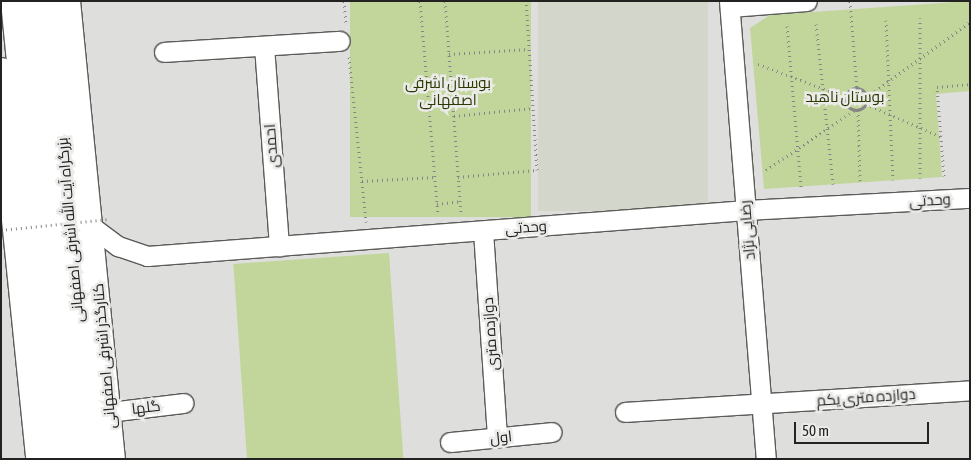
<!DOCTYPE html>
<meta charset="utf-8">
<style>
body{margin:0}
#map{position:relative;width:971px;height:460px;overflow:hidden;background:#dedfdc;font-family:"Asap Condensed",Cairo,sans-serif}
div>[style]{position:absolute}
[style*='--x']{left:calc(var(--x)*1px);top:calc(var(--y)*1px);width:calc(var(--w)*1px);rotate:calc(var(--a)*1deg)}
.built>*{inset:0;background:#d2d6cb;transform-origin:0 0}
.green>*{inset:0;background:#c2d69b;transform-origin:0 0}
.path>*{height:3px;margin-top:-1.5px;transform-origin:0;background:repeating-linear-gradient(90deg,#868785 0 1px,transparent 0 5px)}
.path>.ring{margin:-1.5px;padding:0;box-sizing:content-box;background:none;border:3px solid #868785;border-radius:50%}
.roads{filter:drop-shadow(1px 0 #5b5c59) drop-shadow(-1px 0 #5b5c59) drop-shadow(0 1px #5b5c59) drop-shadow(0 -1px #5b5c59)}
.minor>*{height:19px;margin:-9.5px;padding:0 9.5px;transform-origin:9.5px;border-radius:9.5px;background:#fff}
.major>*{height:24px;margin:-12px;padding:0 12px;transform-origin:12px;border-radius:12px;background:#fff}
.highway>*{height:28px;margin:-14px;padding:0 14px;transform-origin:14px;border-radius:14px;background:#fff}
.path-bridge>*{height:3px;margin-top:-1.5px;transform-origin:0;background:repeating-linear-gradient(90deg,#868785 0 1px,transparent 0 5px)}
span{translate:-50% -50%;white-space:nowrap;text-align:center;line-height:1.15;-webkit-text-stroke:5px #ebece9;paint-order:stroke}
.park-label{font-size:15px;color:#2b3800}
.street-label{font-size:15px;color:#222321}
.frame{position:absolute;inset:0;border:2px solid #222321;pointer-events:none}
.scale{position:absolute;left:794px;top:422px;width:135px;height:22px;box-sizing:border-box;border:2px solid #222321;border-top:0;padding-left:6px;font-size:15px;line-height:18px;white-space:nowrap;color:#222321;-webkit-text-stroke:4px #ebece9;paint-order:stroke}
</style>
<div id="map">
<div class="built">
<i style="left:538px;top:1px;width:170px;height:210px"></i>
</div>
<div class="green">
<i style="left:350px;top:1px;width:181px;height:216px"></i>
<i style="clip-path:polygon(970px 1px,970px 91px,936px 94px,942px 177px,764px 189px,750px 28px,770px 15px)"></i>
<i style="left:389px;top:253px;width:207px;height:156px;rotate:86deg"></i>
</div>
<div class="path">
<i style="--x:344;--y:1;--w:24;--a:85"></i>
<i style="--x:420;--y:1;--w:215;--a:85.2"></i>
<i style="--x:445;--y:1;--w:215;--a:85.7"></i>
<i style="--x:850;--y:1;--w:88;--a:85.5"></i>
<i style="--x:886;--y:20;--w:160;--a:87.5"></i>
<i style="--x:816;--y:24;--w:161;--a:83.9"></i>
<i style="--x:787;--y:26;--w:162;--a:85"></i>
<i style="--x:449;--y:54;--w:80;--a:-3.6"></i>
<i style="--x:349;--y:57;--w:166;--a:84.1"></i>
<i style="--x:758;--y:64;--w:94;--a:20.6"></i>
<i class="ring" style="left:845px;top:88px;width:19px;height:19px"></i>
<i style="--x:867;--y:97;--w:127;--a:-36.1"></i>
<i style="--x:866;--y:104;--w:82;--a:23.7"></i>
<i style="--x:858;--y:110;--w:72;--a:88.4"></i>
<i style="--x:454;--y:116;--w:79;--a:-5.8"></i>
<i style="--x:766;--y:170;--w:107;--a:-34"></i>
<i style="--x:944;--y:176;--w:89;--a:-94.5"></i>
<i style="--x:937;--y:87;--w:33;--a:-5"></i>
<i style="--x:458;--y:177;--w:79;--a:-5.1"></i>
<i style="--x:537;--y:170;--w:169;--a:-93.7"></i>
<i style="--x:920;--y:178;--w:160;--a:-90"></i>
<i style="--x:362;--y:181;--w:73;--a:-3.1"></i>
<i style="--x:437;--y:204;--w:23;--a:-7"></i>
</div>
<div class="roads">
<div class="minor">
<i style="--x:10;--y:1;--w:460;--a:84.3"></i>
<i style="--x:27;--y:1;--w:460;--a:84.3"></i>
<i style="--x:729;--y:1;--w:459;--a:85.4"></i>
<i style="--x:730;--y:7;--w:77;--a:-4.5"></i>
<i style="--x:264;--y:46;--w:201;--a:85.7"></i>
<i style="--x:164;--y:52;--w:176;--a:-3.6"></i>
<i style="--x:91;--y:226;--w:34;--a:37"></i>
<i style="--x:118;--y:246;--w:31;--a:19"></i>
<i style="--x:147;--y:256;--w:601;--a:-4.39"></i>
<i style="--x:746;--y:210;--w:224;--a:-3.1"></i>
<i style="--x:483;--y:231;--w:206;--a:86.1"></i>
<i style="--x:109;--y:412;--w:75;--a:-6.9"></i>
<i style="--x:625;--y:412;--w:346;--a:-3.6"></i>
<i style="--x:450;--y:442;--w:102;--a:-5.6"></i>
</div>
<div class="major">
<i style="--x:68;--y:1;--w:460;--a:84.4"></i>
</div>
<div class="highway">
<i style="--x:48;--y:1;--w:460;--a:84.8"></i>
<i style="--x:1;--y:72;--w:389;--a:84.2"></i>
</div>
</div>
<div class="path-bridge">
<i style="--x:1;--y:230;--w:109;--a:-5.8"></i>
</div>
<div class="park-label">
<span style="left:448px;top:91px">بوستان اشرفی<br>اصفهانی</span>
<span style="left:845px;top:97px">بوستان ناهید</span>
</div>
<div class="street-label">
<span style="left:271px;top:146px;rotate:-94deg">احمدی</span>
<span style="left:930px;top:200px;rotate:-3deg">وحدتی</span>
<span style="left:526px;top:227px;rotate:-4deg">وحدتی</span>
<span style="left:70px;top:230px;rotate:-95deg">بزرگراه آیت الله اشرفی اصفهانی</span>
<span style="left:747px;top:230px;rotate:-95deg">رضایی نژاد</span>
<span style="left:490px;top:334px;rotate:-94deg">دوازده متری</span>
<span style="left:104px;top:356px;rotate:-95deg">کنارگذر اشرفی اصفهانی</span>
<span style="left:866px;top:397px;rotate:-4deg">دوازده متری یکم</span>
<span style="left:146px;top:407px;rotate:-7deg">گلها</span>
<span style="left:501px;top:437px;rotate:-6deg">اول</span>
</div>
<div class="frame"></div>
<div class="scale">50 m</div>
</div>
